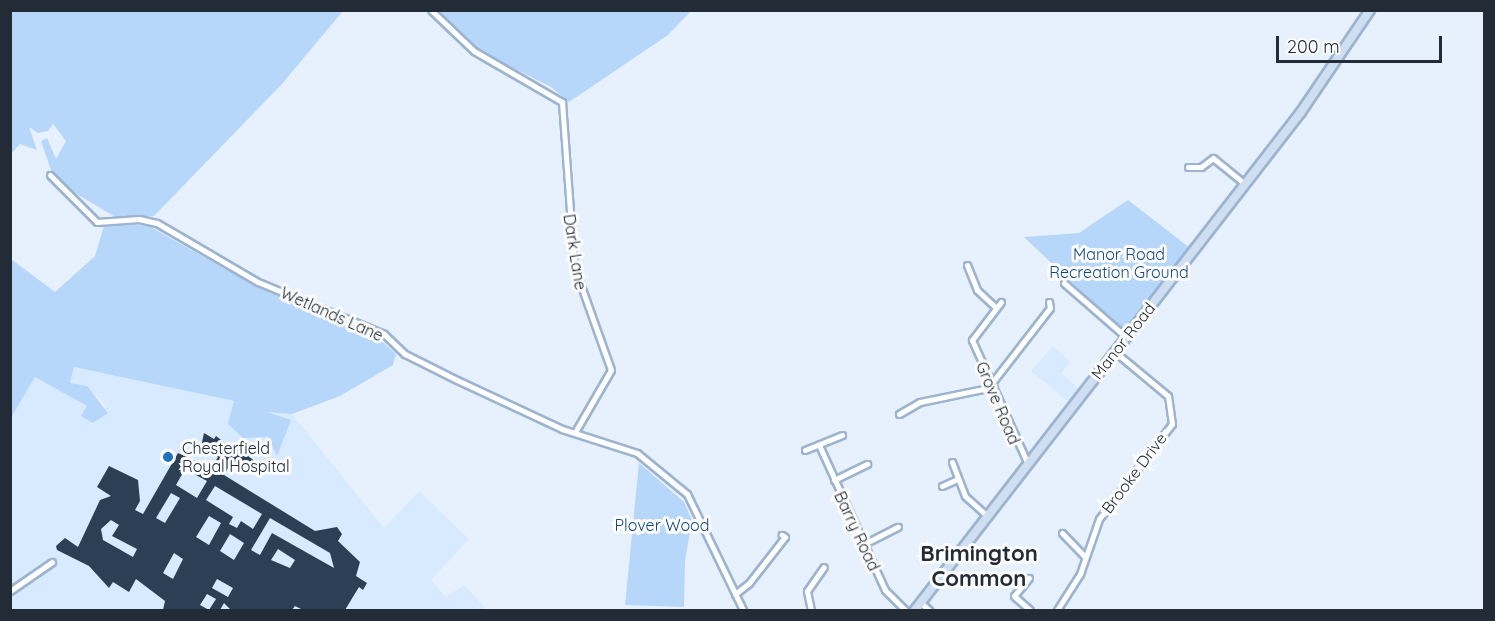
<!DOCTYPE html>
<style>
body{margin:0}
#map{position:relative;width:1495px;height:621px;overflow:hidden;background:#e7f1fd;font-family:Quicksand,sans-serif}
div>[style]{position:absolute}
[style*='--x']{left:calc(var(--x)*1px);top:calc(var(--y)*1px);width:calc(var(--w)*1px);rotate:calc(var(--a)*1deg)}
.built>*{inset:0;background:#d8eaff}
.green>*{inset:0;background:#b6d6fa}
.building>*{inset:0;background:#2b3f55}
.roads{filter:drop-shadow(2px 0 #9cb4cf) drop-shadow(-2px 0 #9cb4cf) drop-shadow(0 2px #9cb4cf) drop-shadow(0 -2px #9cb4cf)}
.street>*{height:5px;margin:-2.5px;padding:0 2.5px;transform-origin:2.5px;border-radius:2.5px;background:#fff}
.secondary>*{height:8px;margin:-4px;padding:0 4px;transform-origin:4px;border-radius:4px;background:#cfdff1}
.dots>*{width:16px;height:16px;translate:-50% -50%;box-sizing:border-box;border:3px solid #fdfdfd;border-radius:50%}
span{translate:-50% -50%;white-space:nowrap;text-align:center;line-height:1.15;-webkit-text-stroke:6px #fdfdfd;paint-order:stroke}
.street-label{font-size:16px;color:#222b36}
.park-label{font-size:16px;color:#134a81}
.poi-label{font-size:16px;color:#222b36}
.left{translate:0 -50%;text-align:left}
.district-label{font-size:22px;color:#222b36;font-weight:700}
.frame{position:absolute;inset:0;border:12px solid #222b36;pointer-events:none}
.scale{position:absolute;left:1276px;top:36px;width:166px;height:27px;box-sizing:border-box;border:3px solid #222b36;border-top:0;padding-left:8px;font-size:18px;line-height:21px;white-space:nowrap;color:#222b36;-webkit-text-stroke:4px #fdfdfd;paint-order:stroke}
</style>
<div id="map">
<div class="built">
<i style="clip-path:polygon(1053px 346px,1071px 362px,1061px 373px,1080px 390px,1070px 403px,1031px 371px)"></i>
<i style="clip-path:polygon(74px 367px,292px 414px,384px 528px,419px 491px,469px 539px,431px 580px,446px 597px,464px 585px,487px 610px,11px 610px,11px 418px,35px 377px,87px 406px,81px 416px,93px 423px,108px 413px,101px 398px,70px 383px)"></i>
</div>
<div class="green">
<i style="clip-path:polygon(11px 11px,343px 11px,281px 85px,154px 216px,117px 218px,67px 188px,52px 173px,41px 141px,47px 138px,56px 159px,66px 141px,53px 124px,48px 131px,38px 133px,29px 127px,37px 150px,20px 144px,11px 154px)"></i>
<i style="clip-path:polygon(437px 11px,691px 11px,668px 35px,569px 102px,551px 87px,476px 49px)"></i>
<i style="clip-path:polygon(1128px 200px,1190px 248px,1123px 331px,1024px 237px,1079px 233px)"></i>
<i style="clip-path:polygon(122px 224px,149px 226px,255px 286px,378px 338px,396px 354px,393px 365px,340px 396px,292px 414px,267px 412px,291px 420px,277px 456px,268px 437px,243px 438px,228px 424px,234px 401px,74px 367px,70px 383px,87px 386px,108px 413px,93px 423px,81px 416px,87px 406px,35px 377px,11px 418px,11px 259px,55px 292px,95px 256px,104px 226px)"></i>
<i style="clip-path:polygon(639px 463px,684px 502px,692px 520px,685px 561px,684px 607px,625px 605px)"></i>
</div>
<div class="building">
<i style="clip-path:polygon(evenodd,204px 433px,214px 439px,216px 436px,236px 452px,238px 448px,257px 463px,247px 473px,231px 463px,224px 475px,315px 531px,337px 527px,342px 534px,338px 541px,360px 562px,356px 576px,367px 583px,363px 590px,359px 587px,345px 610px,303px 610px,295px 606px,292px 610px,231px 610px,224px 603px,220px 610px,209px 610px,216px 599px,207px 594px,200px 605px,209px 610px,163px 610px,165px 601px,136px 579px,129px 592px,113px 582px,109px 588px,89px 566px,57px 550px,56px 546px,65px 538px,78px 547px,100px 500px,111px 496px,97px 487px,109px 466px,138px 480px,140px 501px,135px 510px,143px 514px,178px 453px,211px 468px,218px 457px,201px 447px,204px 433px,185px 469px,207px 481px,197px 498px,176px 485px,185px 469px,204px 433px,215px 486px,262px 514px,253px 529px,241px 521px,237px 528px,229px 524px,233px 517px,206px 500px,215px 486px,204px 433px,171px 493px,180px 498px,165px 523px,156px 518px,171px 493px,204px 433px,209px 516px,221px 523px,209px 545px,196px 537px,209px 516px,204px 433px,270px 518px,330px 553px,334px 568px,272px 533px,260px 555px,251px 550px,270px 518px,204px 433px,111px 520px,119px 525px,112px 536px,137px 549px,133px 557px,103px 540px,101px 529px,111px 520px,204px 433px,230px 534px,244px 543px,234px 560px,220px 551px,230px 534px,204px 433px,278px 549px,295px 560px,290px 568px,271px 560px,278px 549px,204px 433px,174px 553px,183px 559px,173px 579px,163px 573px,174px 553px,204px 433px,217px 579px,233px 588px,228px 597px,212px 588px,217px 579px)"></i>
</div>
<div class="roads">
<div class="street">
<i style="--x:431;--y:10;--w:59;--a:43.6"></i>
<i style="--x:474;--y:51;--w:102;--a:30.1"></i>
<i style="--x:562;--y:102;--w:164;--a:85.8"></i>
<i style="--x:574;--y:266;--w:110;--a:70.4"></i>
<i style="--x:611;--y:370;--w:72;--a:120.1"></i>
<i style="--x:1188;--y:167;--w:13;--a:0"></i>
<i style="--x:1201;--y:167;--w:15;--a:-37"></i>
<i style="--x:1213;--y:158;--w:41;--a:39.1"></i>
<i style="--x:50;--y:175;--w:66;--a:45"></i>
<i style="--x:97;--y:222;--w:42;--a:-4.1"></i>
<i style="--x:139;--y:219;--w:18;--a:13"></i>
<i style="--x:157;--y:223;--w:117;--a:30.3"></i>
<i style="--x:258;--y:282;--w:136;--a:22.4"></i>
<i style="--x:384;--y:334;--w:29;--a:44"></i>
<i style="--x:405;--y:354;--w:58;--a:26.6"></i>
<i style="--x:457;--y:380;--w:116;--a:25"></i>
<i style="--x:562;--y:429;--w:79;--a:17.7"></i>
<i style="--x:637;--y:453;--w:65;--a:39.4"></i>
<i style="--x:687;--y:494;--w:129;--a:64.2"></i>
<i style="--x:967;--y:265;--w:27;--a:68"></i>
<i style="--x:977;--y:290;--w:26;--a:43"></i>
<i style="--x:1064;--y:283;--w:82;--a:41.1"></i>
<i style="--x:1001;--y:302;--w:48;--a:127.3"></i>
<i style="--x:972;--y:340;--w:136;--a:65.7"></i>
<i style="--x:991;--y:384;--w:96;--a:-52.2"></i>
<i style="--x:1050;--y:308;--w:6;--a:-99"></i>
<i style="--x:899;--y:414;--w:24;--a:-30"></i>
<i style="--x:920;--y:402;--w:75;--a:-11.6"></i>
<i style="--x:819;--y:445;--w:159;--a:65.5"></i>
<i style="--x:885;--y:590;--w:28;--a:45"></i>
<i style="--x:805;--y:450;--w:40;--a:-22"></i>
<i style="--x:952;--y:462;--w:36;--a:69"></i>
<i style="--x:965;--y:496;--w:31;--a:42"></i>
<i style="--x:834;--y:480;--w:37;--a:-26"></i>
<i style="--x:942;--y:486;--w:17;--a:-24"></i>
<i style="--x:1062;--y:533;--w:32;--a:46"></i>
<i style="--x:864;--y:544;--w:38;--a:-27"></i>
<i style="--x:1029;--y:578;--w:23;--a:130"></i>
<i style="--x:1014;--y:596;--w:21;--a:41"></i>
<i style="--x:10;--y:591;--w:51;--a:-34.6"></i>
<i style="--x:735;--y:594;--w:18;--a:-38"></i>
<i style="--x:749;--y:583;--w:58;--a:-52"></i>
<i style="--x:785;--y:537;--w:4;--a:-146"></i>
<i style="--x:921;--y:603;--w:11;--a:41"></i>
<i style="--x:811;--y:610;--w:19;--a:-102"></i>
<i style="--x:807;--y:591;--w:29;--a:-55"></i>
<i style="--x:1057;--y:610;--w:43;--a:-57.4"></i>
<i style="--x:1080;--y:574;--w:58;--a:-70.9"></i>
<i style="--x:1099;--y:519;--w:120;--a:-52.5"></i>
<i style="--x:1172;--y:424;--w:28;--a:-98"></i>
<i style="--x:1168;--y:396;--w:69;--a:-140.3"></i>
</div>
<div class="secondary">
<i style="--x:915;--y:610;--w:630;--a:-52.22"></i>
<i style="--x:1301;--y:112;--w:123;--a:-55.9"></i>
</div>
</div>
<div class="dots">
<i style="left:168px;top:457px;background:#2172c0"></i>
</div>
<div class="street-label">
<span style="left:575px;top:252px;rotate:81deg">Dark Lane</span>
<span style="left:332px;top:314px;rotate:24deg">Wetlands Lane</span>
<span style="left:1123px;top:341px;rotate:-52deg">Manor Road</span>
<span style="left:998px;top:403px;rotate:67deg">Grove Road</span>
<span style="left:1134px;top:473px;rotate:-53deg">Brooke Drive</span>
<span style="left:857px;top:531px;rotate:65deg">Barry Road</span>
</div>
<div class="park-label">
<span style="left:1119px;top:263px">Manor Road<br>Recreation Ground</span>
<span style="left:662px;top:525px">Plover Wood</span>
</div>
<div class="poi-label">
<span class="left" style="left:182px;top:457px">Chesterfield<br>Royal Hospital</span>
</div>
<div class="district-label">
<span style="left:979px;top:566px">Brimington<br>Common</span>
</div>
<div class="frame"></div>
<div class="scale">200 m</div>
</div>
